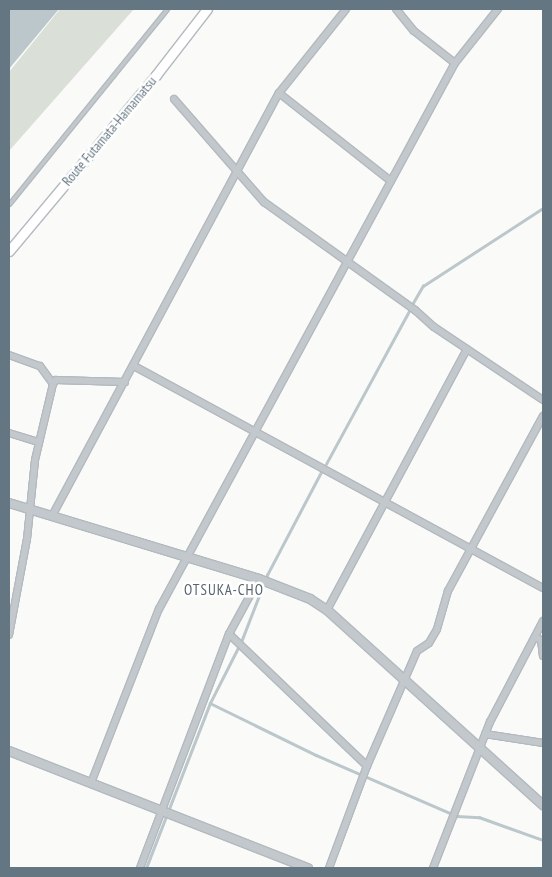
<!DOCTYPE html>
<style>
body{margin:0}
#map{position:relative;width:552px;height:877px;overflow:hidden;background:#fafaf8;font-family:"PT Sans Narrow",sans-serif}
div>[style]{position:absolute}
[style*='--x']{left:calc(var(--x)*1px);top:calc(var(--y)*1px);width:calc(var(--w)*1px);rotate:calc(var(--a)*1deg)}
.green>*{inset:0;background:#dadfd7}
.water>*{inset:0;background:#bbc7cb}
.stream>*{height:2.5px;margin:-1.25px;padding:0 1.25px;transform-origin:1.25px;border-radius:1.25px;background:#bbc7cb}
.roads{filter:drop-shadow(1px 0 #b3babf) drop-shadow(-1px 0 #b3babf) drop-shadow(0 1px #b3babf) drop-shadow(0 -1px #b3babf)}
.service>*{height:3px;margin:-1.5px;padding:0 1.5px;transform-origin:1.5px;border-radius:1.5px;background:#c3c8cc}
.minor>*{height:6px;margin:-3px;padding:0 3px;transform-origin:3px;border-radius:3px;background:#c3c8cc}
.tertiary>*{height:8px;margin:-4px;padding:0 4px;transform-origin:4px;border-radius:4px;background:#c3c8cc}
.secondary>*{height:9px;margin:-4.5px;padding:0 4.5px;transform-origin:4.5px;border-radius:4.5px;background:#fff}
span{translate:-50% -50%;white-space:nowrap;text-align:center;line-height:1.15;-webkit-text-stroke:5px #fff;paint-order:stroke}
.street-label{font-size:14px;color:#657683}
.neighbourhood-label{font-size:15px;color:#57646e;letter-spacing:1px}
.frame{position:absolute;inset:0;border:10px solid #657683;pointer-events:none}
</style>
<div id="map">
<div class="green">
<i style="clip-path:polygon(60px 9px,134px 9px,9px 151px,9px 72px)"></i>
</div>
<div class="water">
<i style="clip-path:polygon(9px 9px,59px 9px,9px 69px)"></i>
</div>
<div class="stream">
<i style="--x:413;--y:303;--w:20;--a:-60"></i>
<i style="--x:423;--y:286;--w:143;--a:-33"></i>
<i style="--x:326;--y:464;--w:174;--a:-61.5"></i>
<i style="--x:210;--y:703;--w:118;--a:26.1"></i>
<i style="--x:316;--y:755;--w:154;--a:23.4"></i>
<i style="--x:457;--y:816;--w:22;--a:3"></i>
<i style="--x:479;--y:817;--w:68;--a:19.8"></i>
<i style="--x:146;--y:868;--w:177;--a:-68.8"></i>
<i style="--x:210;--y:703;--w:68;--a:-63.1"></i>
<i style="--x:241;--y:642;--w:72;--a:-68.8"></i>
<i style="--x:267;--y:575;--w:116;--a:-62.3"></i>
</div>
<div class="roads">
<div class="service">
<i style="--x:9;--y:204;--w:251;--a:-51"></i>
</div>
<div class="minor">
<i style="--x:396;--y:9;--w:28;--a:51"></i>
<i style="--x:414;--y:31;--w:52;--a:38"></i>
<i style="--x:279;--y:93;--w:142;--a:38.2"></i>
<i style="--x:174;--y:99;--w:137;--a:48.9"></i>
<i style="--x:264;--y:202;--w:186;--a:35.6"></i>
<i style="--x:415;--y:310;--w:25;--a:42"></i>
<i style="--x:434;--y:327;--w:131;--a:33.8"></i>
<i style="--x:9;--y:355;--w:33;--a:20"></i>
<i style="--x:40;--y:366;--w:22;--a:54"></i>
<i style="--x:134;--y:366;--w:465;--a:28.5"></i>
<i style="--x:9;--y:433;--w:31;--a:17"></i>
<i style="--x:52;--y:516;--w:480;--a:-61.8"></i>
<i style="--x:279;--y:93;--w:107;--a:-51.4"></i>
<i style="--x:327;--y:610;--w:296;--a:-61.8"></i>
<i style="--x:229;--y:634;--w:191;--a:43.7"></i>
<i style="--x:9;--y:635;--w:98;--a:-79.4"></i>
<i style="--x:27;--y:539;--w:79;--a:-84.2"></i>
<i style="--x:35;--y:460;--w:78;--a:-76.7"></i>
<i style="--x:53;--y:384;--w:5;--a:-53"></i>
<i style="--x:56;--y:380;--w:69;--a:1.7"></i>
<i style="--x:535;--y:637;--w:7;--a:27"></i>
<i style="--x:541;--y:640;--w:16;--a:83"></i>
<i style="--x:485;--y:734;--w:59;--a:8.8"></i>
<i style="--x:91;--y:783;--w:187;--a:-68.7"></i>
<i style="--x:159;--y:609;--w:621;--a:-61.54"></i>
<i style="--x:455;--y:63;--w:69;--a:-51.5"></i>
<i style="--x:140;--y:868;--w:250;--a:-69.2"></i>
<i style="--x:229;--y:634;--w:63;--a:-61.4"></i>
<i style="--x:329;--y:868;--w:109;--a:-69.6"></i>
<i style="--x:367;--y:766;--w:125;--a:-66.5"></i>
<i style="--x:417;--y:651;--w:14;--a:-34"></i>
<i style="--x:429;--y:643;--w:16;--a:-60"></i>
<i style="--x:437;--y:629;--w:40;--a:-74"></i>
<i style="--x:448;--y:591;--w:199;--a:-61.5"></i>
<i style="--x:433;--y:868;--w:157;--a:-68.7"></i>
<i style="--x:490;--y:722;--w:114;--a:-62.3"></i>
</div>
<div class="tertiary">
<i style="--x:9;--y:503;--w:261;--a:16.9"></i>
<i style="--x:259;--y:579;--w:55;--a:21.4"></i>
<i style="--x:310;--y:599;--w:20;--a:33"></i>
<i style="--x:327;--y:610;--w:291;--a:42.1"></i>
<i style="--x:9;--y:751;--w:321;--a:21.4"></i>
</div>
<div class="secondary">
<i style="--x:9;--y:251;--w:229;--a:-50.1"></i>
<i style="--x:156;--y:75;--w:83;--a:-52.3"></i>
</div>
</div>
<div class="street-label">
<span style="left:109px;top:131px;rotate:-50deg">Route Futamata-Hamamatsu</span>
</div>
<div class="neighbourhood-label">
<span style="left:224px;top:590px">OTSUKA-CHO</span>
</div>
<div class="frame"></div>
</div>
